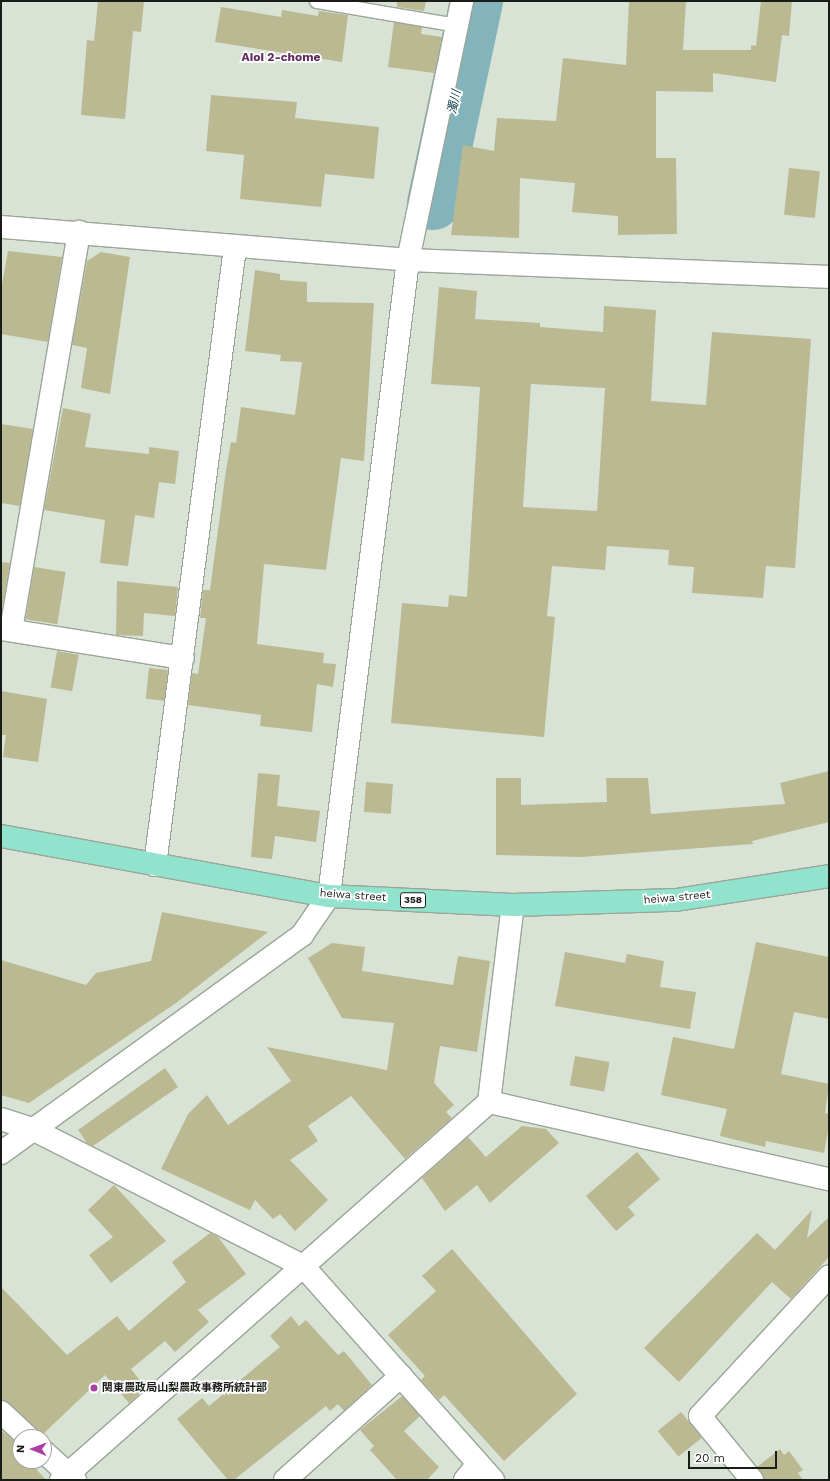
<!DOCTYPE html>
<meta charset="utf-8">
<style>
body{margin:0}
#map{position:relative;width:830px;height:1481px;overflow:hidden;background:#d8e3d5;font-family:"Work Sans","Noto Sans JP",sans-serif}
div>[style]{position:absolute}
[style*='--x']{left:calc(var(--x)*1px);top:calc(var(--y)*1px);width:calc(var(--w)*1px);rotate:calc(var(--a)*1deg)}
.river>*{height:53px;margin:-26.5px;padding:0 26.5px;transform-origin:26.5px;border-radius:26.5px;background:#83b4bb}
.building>*{inset:0;background:#bab992;transform-origin:0 0}
.roads{filter:drop-shadow(1px 0 #9aa598) drop-shadow(-1px 0 #9aa598) drop-shadow(0 1px #9aa598) drop-shadow(0 -1px #9aa598)}
.service>*{height:13px;margin:-6.5px;padding:0 6.5px;transform-origin:6.5px;border-radius:6.5px;background:#fff}
.minor>*{height:22px;margin:-11px;padding:0 11px;transform-origin:11px;border-radius:11px;background:#fff}
.tertiary>*{height:22px;margin:-11px;padding:0 11px;transform-origin:11px;border-radius:11px;background:#fff}
.trunk>*{height:22px;margin:-11px;padding:0 11px;transform-origin:11px;border-radius:11px;background:#92e3ce}
.dots>*{width:11px;height:11px;translate:-50% -50%;box-sizing:border-box;border:2px solid #fff;border-radius:50%}
span{translate:-50% -50%;white-space:nowrap;text-align:center;line-height:1.15;-webkit-text-stroke:3.5px #fff;paint-order:stroke}
.shield-label span{padding:1px 3px;background:#fff;border:1px solid;border-radius:3px;-webkit-text-stroke-width:0}
.shield-label{font-size:10px;color:#191d18;font-weight:700}
.street-label{font-size:11px;color:#191d18}
.poi-label{font-size:11px;color:#191d18;font-weight:700}
.left{translate:0 -50%;text-align:left}
.neighbourhood-label{font-size:12px;color:#5f2c5d;font-weight:700}
.water-label{font-size:12px;color:#09393f;font-style:italic}
.frame{position:absolute;inset:0;border:2px solid #191d18;pointer-events:none}
.north{position:absolute;left:12px;top:1429px;width:40px;height:40px;box-sizing:border-box;background:#fff;border:1px solid #a3a5a3;border-radius:50%;rotate:271deg;font-size:11px;font-weight:700;line-height:16px;text-align:center;color:#191d18}
.north::after{content:'';display:block;margin:auto;width:14px;height:18px;background:#a841a5;clip-path:polygon(50% 0,100% 100%,50% 72%,0 100%)}
.scale{position:absolute;left:688px;top:1451px;width:89px;height:18px;box-sizing:border-box;border:2px solid #191d18;border-top:0;padding-left:5px;font-size:12px;line-height:14px;white-space:nowrap;color:#191d18;-webkit-text-stroke:3px #fff;paint-order:stroke}
</style>
<div id="map">
<div class="river">
<i style="--x:433;--y:203;--w:207;--a:-78"></i>
</div>
<div class="building">
<i style="clip-path:polygon(98px 1px,144px 1px,141px 32px,133px 31px,125px 119px,81px 115px,87px 40px,94px 41px)"></i>
<i style="clip-path:polygon(397px 1px,426px 1px,424px 11px,397px 7px)"></i>
<i style="clip-path:polygon(629px 1px,686px 1px,683px 50px,751px 50px,751px 45px,756px 46px,761px 1px,792px 1px,789px 36px,782px 35px,776px 82px,713px 73px,713px 92px,656px 91px,656px 158px,676px 158px,677px 234px,618px 235px,618px 216px,572px 212px,575px 183px,520px 178px,519px 238px,451px 235px,463px 145px,494px 151px,497px 118px,556px 121px,563px 58px,626px 65px)"></i>
<i style="clip-path:polygon(221px 7px,281px 17px,282px 10px,318px 16px,319px 11px,348px 15px,342px 62px,215px 42px)"></i>
<i style="clip-path:polygon(394px 22px,422px 27px,421px 34px,442px 37px,434px 73px,388px 67px)"></i>
<i style="clip-path:polygon(211px 95px,297px 102px,295px 118px,379px 127px,374px 179px,325px 174px,321px 207px,240px 199px,244px 155px,206px 151px)"></i>
<i style="left:789px;top:168px;width:31px;height:47px;rotate:6deg"></i>
<i style="clip-path:polygon(8px 251px,62px 257px,48px 342px,1px 334px,1px 290px)"></i>
<i style="clip-path:polygon(101px 252px,130px 257px,110px 394px,81px 388px,87px 348px,72px 345px,87px 261px)"></i>
<i style="clip-path:polygon(255px 270px,280px 274px,280px 280px,307px 282px,307px 302px,374px 303px,364px 461px,341px 458px,326px 570px,264px 564px,257px 644px,324px 653px,323px 663px,336px 664px,333px 687px,317px 684px,312px 732px,260px 726px,261px 715px,188px 705px,192px 673px,198px 674px,206px 618px,200px 618px,203px 590px,210px 590px,226px 470px,231px 442px,236px 443px,241px 407px,295px 415px,302px 362px,280px 361px,281px 355px,245px 351px)"></i>
<i style="clip-path:polygon(evenodd,439px 287px,477px 291px,475px 319px,540px 323px,540px 327px,603px 332px,604px 306px,656px 310px,651px 401px,706px 405px,712px 332px,811px 339px,795px 568px,766px 566px,763px 598px,692px 593px,694px 567px,668px 565px,669px 550px,607px 546px,605px 570px,552px 566px,547px 616px,555px 617px,544px 737px,391px 723px,402px 603px,448px 607px,449px 595px,467px 597px,480px 387px,431px 384px,439px 287px,531px 384px,605px 388px,597px 511px,523px 507px,531px 384px)"></i>
<i style="clip-path:polygon(63px 408px,91px 414px,85px 447px,149px 454px,149px 447px,179px 451px,175px 484px,159px 482px,154px 518px,135px 515px,128px 566px,100px 563px,105px 520px,44px 510px)"></i>
<i style="clip-path:polygon(1px 424px,33px 429px,20px 506px,1px 503px)"></i>
<i style="clip-path:polygon(1px 562px,10px 563px,1px 614px)"></i>
<i style="left:34px;top:567px;width:32px;height:53px;rotate:9deg"></i>
<i style="clip-path:polygon(117px 581px,178px 587px,175px 616px,144px 613px,143px 636px,116px 635px)"></i>
<i style="left:57px;top:651px;width:22px;height:37px;rotate:10deg"></i>
<i style="left:149px;top:668px;width:19px;height:31px;rotate:6deg"></i>
<i style="clip-path:polygon(1px 691px,47px 699px,38px 762px,3px 757px,6px 735px,1px 735px)"></i>
<i style="clip-path:polygon(829px 771px,829px 822px,752px 841px,753px 844px,581px 857px,496px 855px,496px 778px,521px 778px,521px 805px,607px 802px,606px 778px,648px 778px,651px 814px,785px 804px,780px 783px)"></i>
<i style="clip-path:polygon(258px 773px,280px 775px,277px 806px,320px 811px,316px 842px,275px 836px,272px 859px,251px 857px)"></i>
<i style="left:366px;top:782px;width:27px;height:30px;rotate:4deg"></i>
<i style="clip-path:polygon(162px 912px,268px 932px,176px 1003px,29px 1103px,1px 1095px,1px 960px,86px 985px,96px 973px,151px 961px)"></i>
<i style="clip-path:polygon(756px 942px,829px 957px,829px 1019px,794px 1012px,781px 1074px,829px 1084px,825px 1113px,829px 1114px,829px 1125px,824px 1153px,766px 1141px,765px 1147px,720px 1136px,727px 1109px,661px 1095px,673px 1037px,734px 1049px)"></i>
<i style="clip-path:polygon(332px 943px,365px 947px,362px 971px,453px 985px,458px 956px,490px 961px,477px 1052px,440px 1046px,434px 1083px,454px 1105px,446px 1112px,452px 1118px,405px 1159px,351px 1096px,308px 1126px,318px 1141px,290px 1160px,328px 1200px,295px 1231px,280px 1214px,273px 1219px,255px 1200px,250px 1210px,161px 1169px,188px 1114px,207px 1095px,228px 1125px,291px 1081px,267px 1047px,387px 1070px,394px 1023px,342px 1018px,308px 958px)"></i>
<i style="clip-path:polygon(565px 952px,625px 963px,627px 954px,664px 961px,660px 987px,696px 992px,690px 1029px,555px 1006px)"></i>
<i style="left:575px;top:1056px;width:35px;height:30px;rotate:10deg"></i>
<i style="clip-path:polygon(165px 1068px,178px 1087px,93px 1146px,87px 1143px,78px 1130px)"></i>
<i style="clip-path:polygon(522px 1126px,546px 1129px,559px 1143px,490px 1203px,477px 1185px,445px 1211px,422px 1178px,468px 1137px,486px 1157px)"></i>
<i style="clip-path:polygon(637px 1152px,660px 1179px,628px 1207px,635px 1215px,616px 1231px,586px 1196px)"></i>
<i style="clip-path:polygon(114px 1185px,166px 1241px,111px 1283px,89px 1255px,113px 1237px,88px 1210px)"></i>
<i style="clip-path:polygon(812px 1210px,807px 1238px,829px 1217px,829px 1257px,791px 1299px,772px 1282px,679px 1382px,644px 1348px,757px 1233px,775px 1250px)"></i>
<i style="clip-path:polygon(210px 1233px,218px 1237px,246px 1274px,198px 1310px,209px 1322px,175px 1352px,165px 1341px,131px 1369px,146px 1388px,129px 1403px,105px 1375px,40px 1437px,36px 1428px,9px 1403px,1px 1400px,1px 1287px,67px 1355px,117px 1316px,129px 1331px,186px 1282px,172px 1262px)"></i>
<i style="clip-path:polygon(452px 1249px,577px 1394px,504px 1461px,444px 1395px,439px 1400px,421px 1380px,425px 1376px,388px 1335px,436px 1291px,422px 1276px)"></i>
<i style="clip-path:polygon(291px 1316px,299px 1326px,306px 1320px,338px 1355px,344px 1351px,372px 1385px,344px 1411px,338px 1404px,330px 1411px,326px 1406px,234px 1480px,228px 1480px,177px 1419px,202px 1398px,209px 1406px,280px 1347px,270px 1336px)"></i>
<i style="clip-path:polygon(402px 1396px,420px 1416px,404px 1431px,439px 1467px,427px 1480px,397px 1480px,370px 1450px,374px 1446px,360px 1430px)"></i>
<i style="left:681px;top:1412px;width:33px;height:30px;rotate:51deg"></i>
<i style="clip-path:polygon(1px 1430px,20px 1446px,20px 1461px,29px 1461px,46px 1480px,1px 1480px)"></i>
<i style="clip-path:polygon(780px 1449px,784px 1455px,789px 1451px,803px 1470px,798px 1473px,803px 1480px,764px 1480px,757px 1467px)"></i>
</div>
<div class="roads">
<div class="service">
<i style="--x:316;--y:1;--w:143;--a:9.7"></i>
</div>
<div class="minor">
<i style="--x:1;--y:227;--w:408;--a:4.6"></i>
<i style="--x:408;--y:260;--w:421;--a:2.3"></i>
<i style="--x:1;--y:629;--w:184;--a:9.1"></i>
<i style="--x:11;--y:630;--w:404;--a:-80.3"></i>
<i style="--x:155;--y:865;--w:623;--a:-82.62"></i>
<i style="--x:329;--y:896;--w:641;--a:-82.92"></i>
<i style="--x:408;--y:260;--w:265;--a:-78.2"></i>
<i style="--x:489;--y:1102;--w:349;--a:12.8"></i>
<i style="--x:1;--y:1119;--w:35;--a:18"></i>
<i style="--x:34;--y:1130;--w:301;--a:26.8"></i>
<i style="--x:303;--y:1266;--w:286;--a:48.4"></i>
<i style="--x:1;--y:1412;--w:37;--a:43"></i>
<i style="--x:44;--y:1452;--w:42;--a:42.1"></i>
<i style="--x:61;--y:1480;--w:571;--a:-41.45"></i>
<i style="--x:489;--y:1102;--w:198;--a:-83.1"></i>
<i style="--x:285;--y:1480;--w:156;--a:-41.9"></i>
<i style="--x:465;--y:1480;--w:21;--a:-51"></i>
<i style="--x:752;--y:1480;--w:82;--a:-129.1"></i>
<i style="--x:700;--y:1416;--w:190;--a:-47.3"></i>
</div>
<div class="tertiary">
<i style="--x:1;--y:1153;--w:372;--a:-35.9"></i>
<i style="--x:302;--y:935;--w:47;--a:-55.3"></i>
</div>
<div class="trunk">
<i style="--x:1;--y:836;--w:333;--a:10.4"></i>
<i style="--x:329;--y:896;--w:184;--a:2.8"></i>
<i style="--x:513;--y:905;--w:163;--a:-1.8"></i>
<i style="--x:676;--y:900;--w:155;--a:-8.9"></i>
</div>
</div>
<div class="dots">
<i style="left:94px;top:1388px;background:#a841a5"></i>
</div>
<div class="shield-label">
<span style="left:413px;top:900px">358</span>
</div>
<div class="street-label">
<span style="left:353px;top:896px;rotate:4deg">heiwa street</span>
<span style="left:677px;top:898px;rotate:-5deg">heiwa street</span>
</div>
<div class="poi-label">
<span class="left" style="left:102px;top:1388px">関東農政局山梨農政事務所統計部</span>
</div>
<div class="neighbourhood-label">
<span style="left:281px;top:58px">Aioi 2-chome</span>
</div>
<div class="water-label">
<span style="left:455px;top:102px;rotate:-78deg">濁川</span>
</div>
<div class="frame"></div>
<div class="north">N</div>
<div class="scale">20 m</div>
</div>
